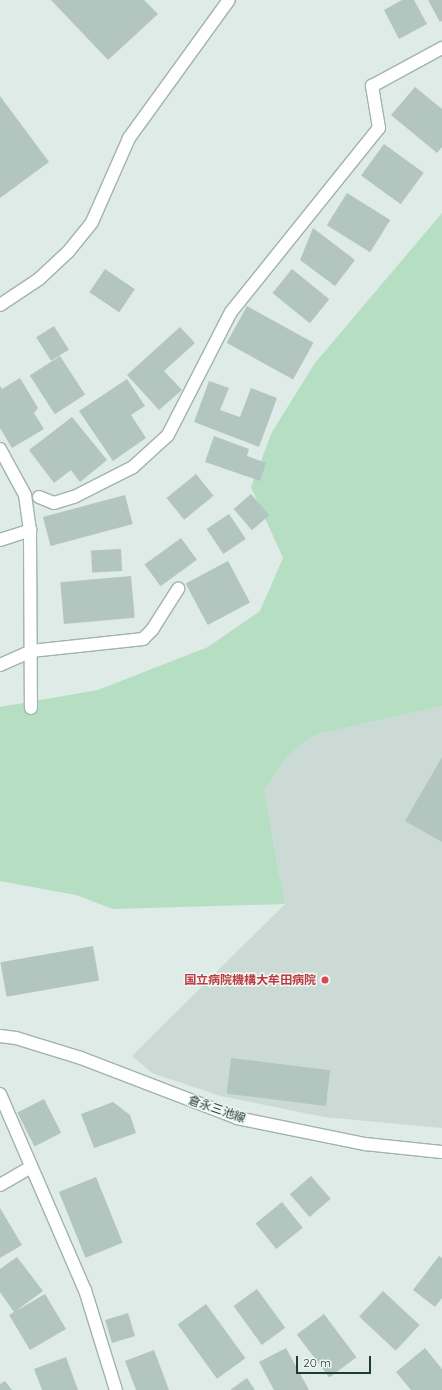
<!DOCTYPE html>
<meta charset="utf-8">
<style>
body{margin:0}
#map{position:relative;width:442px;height:1390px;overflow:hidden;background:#deebe6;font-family:Quicksand,"Noto Sans JP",sans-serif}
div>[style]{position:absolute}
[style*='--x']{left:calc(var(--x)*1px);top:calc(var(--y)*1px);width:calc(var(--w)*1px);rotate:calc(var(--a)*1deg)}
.built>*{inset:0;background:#ccdad5}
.green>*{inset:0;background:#b5dec3}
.building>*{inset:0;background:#b3c5bf;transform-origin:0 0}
.roads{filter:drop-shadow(1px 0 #a1b3ad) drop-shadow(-1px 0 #a1b3ad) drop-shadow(0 1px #a1b3ad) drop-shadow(0 -1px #a1b3ad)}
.street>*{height:12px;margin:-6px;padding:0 6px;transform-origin:6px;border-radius:6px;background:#fff}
.secondary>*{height:12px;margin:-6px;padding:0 6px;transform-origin:6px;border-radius:6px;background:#fff}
.dots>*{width:11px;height:11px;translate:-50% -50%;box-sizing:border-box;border:2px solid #eef7f3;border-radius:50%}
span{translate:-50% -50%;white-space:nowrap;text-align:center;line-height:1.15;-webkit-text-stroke:3px #eef7f3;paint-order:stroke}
.health-label{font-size:12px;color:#be3a42;font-weight:700}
.right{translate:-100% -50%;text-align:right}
.street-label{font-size:12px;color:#1e3b35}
.scale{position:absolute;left:296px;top:1356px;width:75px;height:18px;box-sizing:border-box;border:2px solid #1e3b35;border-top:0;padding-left:5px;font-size:12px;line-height:14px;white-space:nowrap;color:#1e3b35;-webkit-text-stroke:3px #eef7f3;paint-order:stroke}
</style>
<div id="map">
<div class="built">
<i style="clip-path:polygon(442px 706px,442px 1128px,324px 1117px,221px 1096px,152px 1073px,132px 1056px,285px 904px,264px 790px,287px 757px,309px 738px,318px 734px)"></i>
</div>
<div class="green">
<i style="clip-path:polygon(442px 213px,442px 706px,318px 734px,309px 738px,287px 757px,264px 790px,285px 904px,113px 909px,76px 895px,0 881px,0 707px,98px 690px,208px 647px,260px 611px,283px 558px,251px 487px,272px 432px,315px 363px)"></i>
</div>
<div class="building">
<i style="clip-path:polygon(51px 0,144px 0,158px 14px,108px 60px)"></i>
<i style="clip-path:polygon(402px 0,414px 0,427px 24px,399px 39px,384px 10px)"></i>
<i style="clip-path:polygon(428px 0,442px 0,442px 21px,440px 22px)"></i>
<i style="clip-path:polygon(415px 87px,442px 109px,442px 147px,437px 153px,391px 115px)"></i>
<i style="clip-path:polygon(0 96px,49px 162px,0 198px)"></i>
<i style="left:384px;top:144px;width:49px;height:39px;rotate:36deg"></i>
<i style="left:347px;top:193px;width:51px;height:38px;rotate:32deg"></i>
<i style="clip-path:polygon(313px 228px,355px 260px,335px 286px,300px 260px)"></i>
<i style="left:105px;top:269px;width:36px;height:28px;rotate:34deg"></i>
<i style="left:292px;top:269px;width:48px;height:31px;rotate:39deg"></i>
<i style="left:247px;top:306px;width:76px;height:42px;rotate:29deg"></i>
<i style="left:54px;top:326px;width:28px;height:21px;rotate:58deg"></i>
<i style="clip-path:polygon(180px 327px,195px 343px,164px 371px,182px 390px,159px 410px,127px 375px)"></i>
<i style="left:60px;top:356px;width:46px;height:36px;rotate:57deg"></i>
<i style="clip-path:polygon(20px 378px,38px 408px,34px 413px,44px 429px,12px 448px,0 428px,0 386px,2px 389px)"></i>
<i style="clip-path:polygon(127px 379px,145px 406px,131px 415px,146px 438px,113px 461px,79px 411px)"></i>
<i style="clip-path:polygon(209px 381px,229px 388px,220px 410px,240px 417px,251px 388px,277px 398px,259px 447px,194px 422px)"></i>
<i style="clip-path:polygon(72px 417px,107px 460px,80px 482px,71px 470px,54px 483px,29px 450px)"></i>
<i style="clip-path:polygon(214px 436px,249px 449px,247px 456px,266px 463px,260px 481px,205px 462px)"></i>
<i style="left:196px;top:474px;width:28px;height:38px;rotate:51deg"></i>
<i style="left:251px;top:494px;width:28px;height:23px;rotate:49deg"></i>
<i style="left:125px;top:495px;width:30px;height:85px;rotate:75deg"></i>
<i style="left:229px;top:514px;width:30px;height:27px;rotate:56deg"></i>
<i style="left:181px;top:538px;width:27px;height:45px;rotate:54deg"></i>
<i style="left:121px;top:549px;width:22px;height:30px;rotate:87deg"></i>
<i style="left:228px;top:561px;width:47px;height:48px;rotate:62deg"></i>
<i style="left:131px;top:576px;width:42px;height:71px;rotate:85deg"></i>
<i style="clip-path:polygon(442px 757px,442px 842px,405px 821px)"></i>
<i style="left:93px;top:946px;width:35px;height:94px;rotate:80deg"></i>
<i style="left:231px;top:1058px;width:100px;height:36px;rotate:7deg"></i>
<i style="left:44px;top:1099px;width:38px;height:30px;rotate:63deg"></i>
<i style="clip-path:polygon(113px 1102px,130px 1115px,136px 1133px,94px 1148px,81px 1114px)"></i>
<i style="left:311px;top:1176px;width:30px;height:28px;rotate:49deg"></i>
<i style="left:96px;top:1177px;width:71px;height:40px;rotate:68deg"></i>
<i style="left:282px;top:1202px;width:33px;height:34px;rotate:51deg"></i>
<i style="clip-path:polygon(0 1208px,22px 1245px,0 1258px)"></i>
<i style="clip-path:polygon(439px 1256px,442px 1258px,442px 1298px,435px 1307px,413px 1290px)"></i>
<i style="clip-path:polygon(17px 1257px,43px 1291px,16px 1311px,45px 1294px,66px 1329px,30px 1350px,9px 1315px,14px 1312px,0 1292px,0 1269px)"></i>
<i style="left:257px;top:1289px;width:48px;height:29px;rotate:54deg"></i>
<i style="left:383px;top:1291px;width:50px;height:35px;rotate:43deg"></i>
<i style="left:206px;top:1304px;width:67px;height:35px;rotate:54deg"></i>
<i style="left:128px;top:1313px;width:24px;height:24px;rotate:73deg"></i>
<i style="left:324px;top:1314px;width:54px;height:34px;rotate:53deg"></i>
<i style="clip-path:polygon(286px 1348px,309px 1390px,274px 1390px,259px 1362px)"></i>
<i style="clip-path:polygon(425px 1348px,442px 1369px,442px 1390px,411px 1390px,396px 1372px)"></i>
<i style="clip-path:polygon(154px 1350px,169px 1390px,136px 1390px,125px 1361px)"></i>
<i style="clip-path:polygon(66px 1357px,78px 1390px,42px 1390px,34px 1369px)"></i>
<i style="clip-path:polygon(247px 1378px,255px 1390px,230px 1390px)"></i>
<i style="clip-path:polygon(5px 1381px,12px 1390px,0 1390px,0 1384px)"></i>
</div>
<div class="roads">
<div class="street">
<i style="--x:0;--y:305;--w:47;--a:-33.7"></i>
<i style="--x:39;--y:279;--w:40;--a:-43"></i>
<i style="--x:68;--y:252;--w:38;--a:-51"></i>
<i style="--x:92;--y:222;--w:92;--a:-66.2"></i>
<i style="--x:129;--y:138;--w:170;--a:-54.1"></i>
<i style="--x:0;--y:449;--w:52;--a:61.5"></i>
<i style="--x:25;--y:495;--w:35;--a:82"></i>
<i style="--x:30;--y:530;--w:178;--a:89.7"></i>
<i style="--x:39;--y:497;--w:16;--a:22"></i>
<i style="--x:54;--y:503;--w:21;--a:-17"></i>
<i style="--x:74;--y:497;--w:66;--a:-27"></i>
<i style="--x:133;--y:467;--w:47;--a:-42.4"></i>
<i style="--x:168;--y:435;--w:138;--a:-62.9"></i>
<i style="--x:231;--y:312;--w:236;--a:-51.2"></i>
<i style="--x:379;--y:128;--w:43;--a:-99.5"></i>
<i style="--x:372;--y:86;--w:80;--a:-28.5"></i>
<i style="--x:0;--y:540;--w:32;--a:-18"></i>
<i style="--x:0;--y:665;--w:34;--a:-24"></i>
<i style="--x:31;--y:651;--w:113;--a:-6.1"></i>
<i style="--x:143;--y:639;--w:13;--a:-45"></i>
<i style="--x:152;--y:630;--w:49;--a:-57.6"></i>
<i style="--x:0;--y:1094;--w:214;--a:66.6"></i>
<i style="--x:85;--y:1290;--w:105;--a:72.8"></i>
<i style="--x:0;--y:1185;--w:34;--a:-30"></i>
</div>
<div class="secondary">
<i style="--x:0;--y:1036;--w:16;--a:7"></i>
<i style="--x:16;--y:1038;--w:68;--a:17.1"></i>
<i style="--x:81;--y:1058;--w:167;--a:21"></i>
<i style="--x:237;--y:1118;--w:131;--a:11.5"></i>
<i style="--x:365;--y:1144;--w:77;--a:5.9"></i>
</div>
</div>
<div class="dots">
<i style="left:325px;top:980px;background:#e0444e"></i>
</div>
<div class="health-label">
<span class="right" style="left:316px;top:980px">国立病院機構大牟田病院</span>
</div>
<div class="street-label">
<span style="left:217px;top:1109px;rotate:19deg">倉永三池線</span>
</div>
<div class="scale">20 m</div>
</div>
